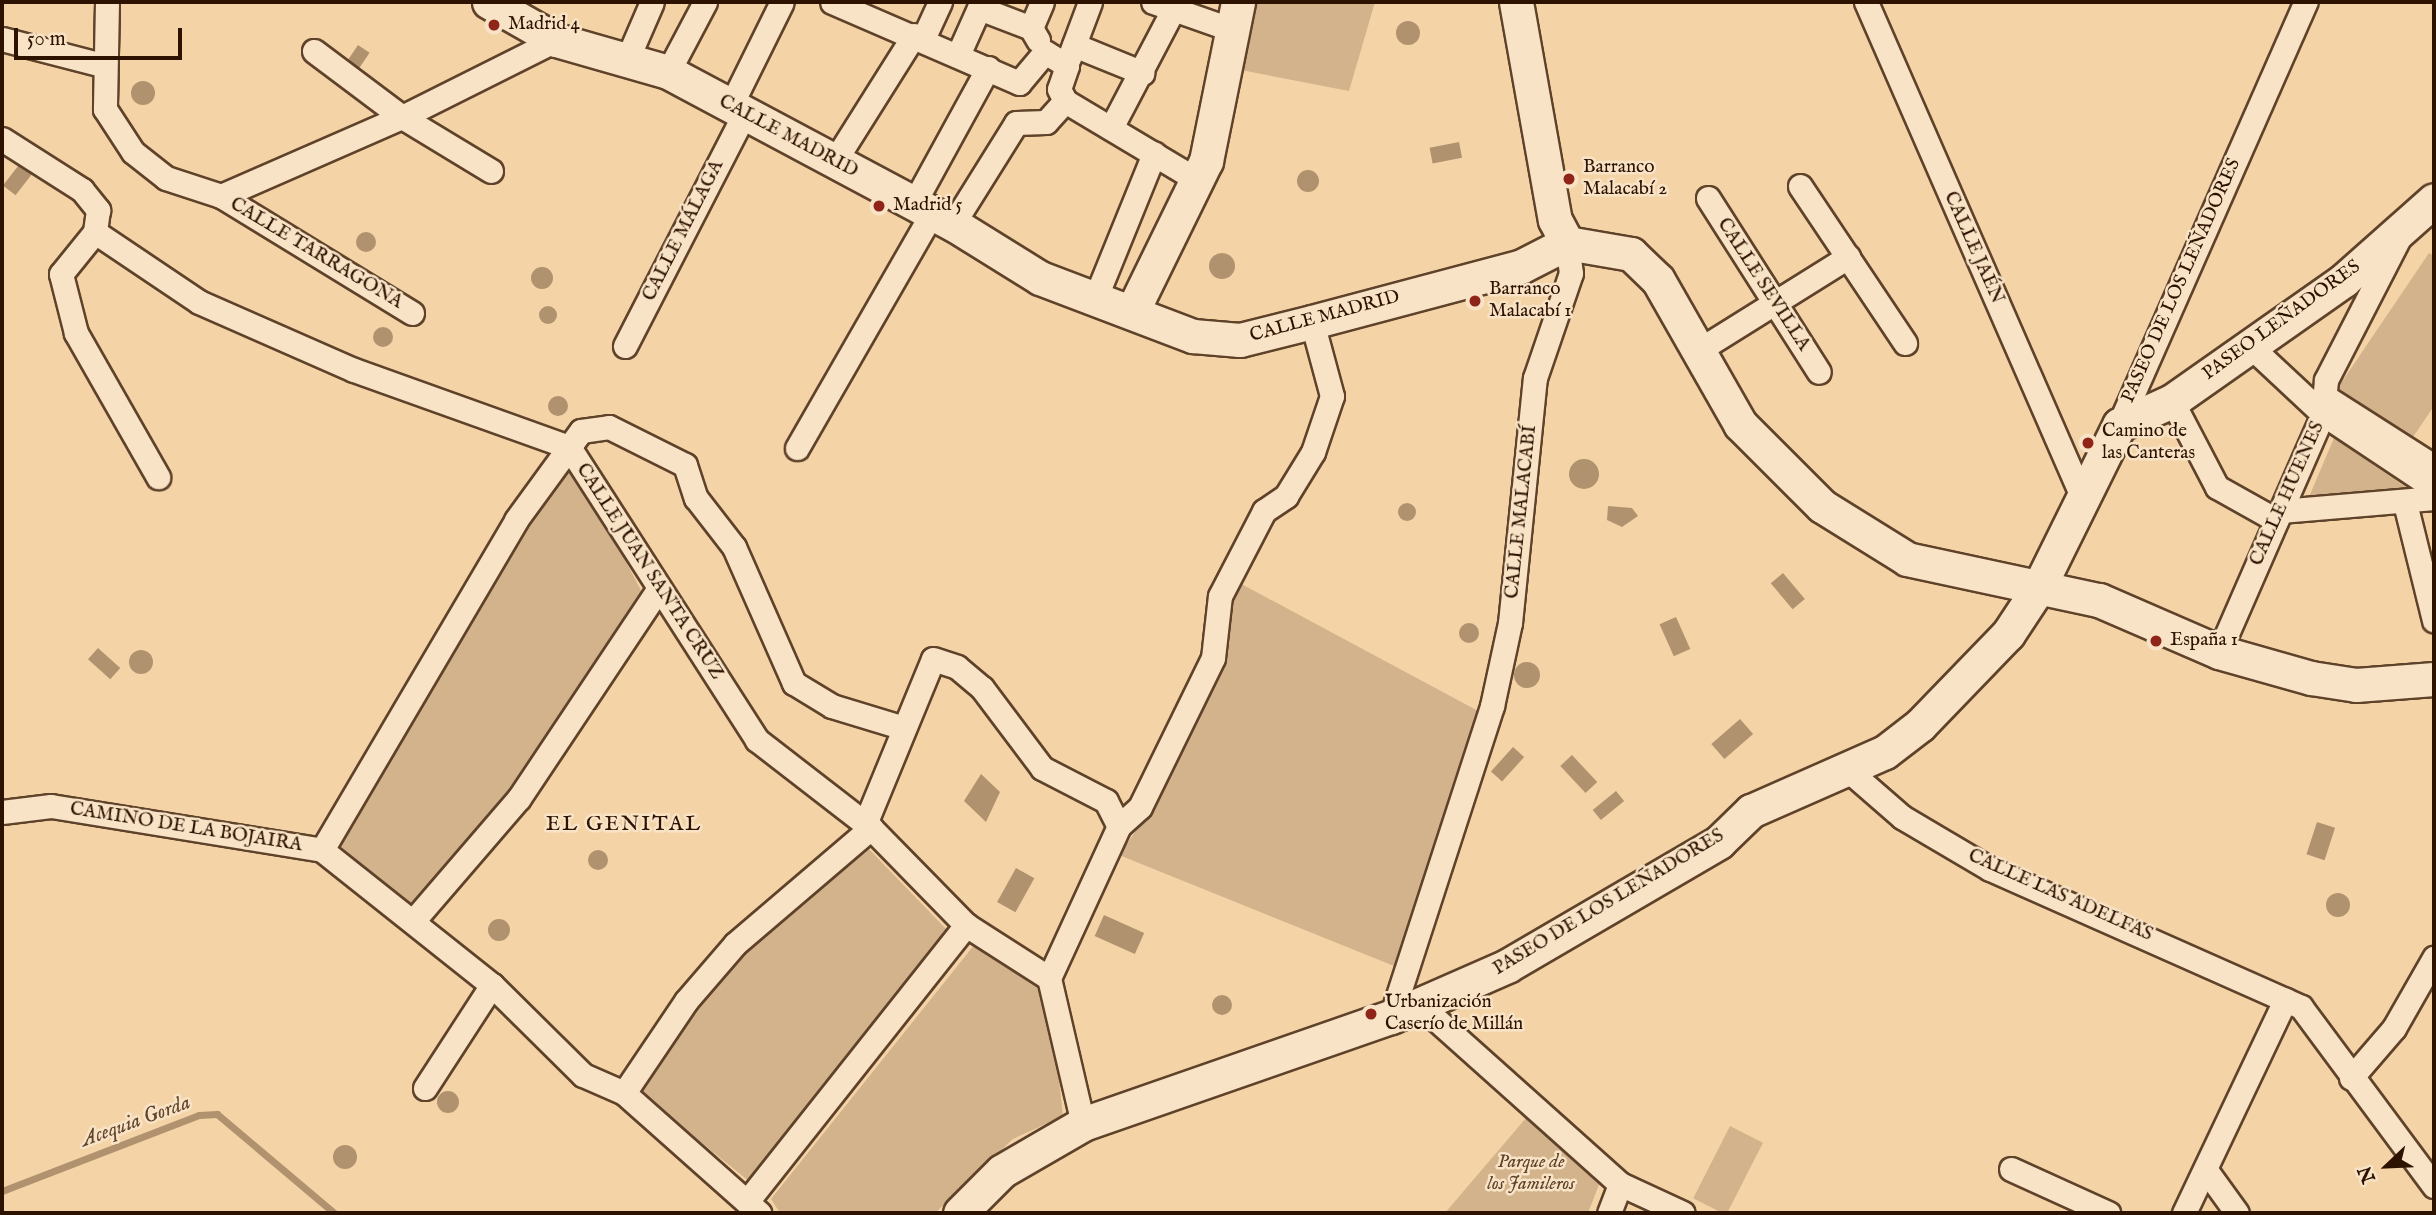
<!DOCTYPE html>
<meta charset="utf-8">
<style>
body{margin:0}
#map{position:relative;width:2436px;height:1215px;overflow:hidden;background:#f4d4a7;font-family:"IM FELL English",serif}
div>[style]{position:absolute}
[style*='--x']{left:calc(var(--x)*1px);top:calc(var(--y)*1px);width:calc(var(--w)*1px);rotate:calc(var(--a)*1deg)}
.green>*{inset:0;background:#d2b38b;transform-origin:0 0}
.water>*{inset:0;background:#b0926e;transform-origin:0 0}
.round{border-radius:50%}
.stream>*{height:7px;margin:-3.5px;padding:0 3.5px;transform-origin:3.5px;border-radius:3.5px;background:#b0926e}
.roads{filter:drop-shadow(2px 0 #5f422a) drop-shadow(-2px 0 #5f422a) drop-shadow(0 2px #5f422a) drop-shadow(0 -2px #5f422a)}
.street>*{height:23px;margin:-11.5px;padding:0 11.5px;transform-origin:11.5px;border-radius:11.5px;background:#f8e3c6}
.secondary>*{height:33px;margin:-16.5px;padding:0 16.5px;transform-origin:16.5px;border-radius:16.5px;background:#f8e3c6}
.dots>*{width:19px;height:19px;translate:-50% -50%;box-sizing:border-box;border:4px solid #f8e3c6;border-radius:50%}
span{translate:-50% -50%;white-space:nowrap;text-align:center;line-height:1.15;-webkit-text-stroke:5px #f8e3c6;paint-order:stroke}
.poi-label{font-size:19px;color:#2d1200}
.left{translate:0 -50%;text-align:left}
.street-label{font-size:19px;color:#2d1200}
.park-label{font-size:19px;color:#5f422a;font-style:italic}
.neighbourhood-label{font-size:21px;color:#2d1200;letter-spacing:2px}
.water-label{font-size:21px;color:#61452c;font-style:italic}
.frame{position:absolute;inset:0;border:4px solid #2d1200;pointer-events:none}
.north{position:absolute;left:2352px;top:1131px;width:70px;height:70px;-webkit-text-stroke:5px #f8e3c6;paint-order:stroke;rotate:247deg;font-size:19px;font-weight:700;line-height:28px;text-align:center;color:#2d1200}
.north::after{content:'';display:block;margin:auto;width:24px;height:32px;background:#2d1200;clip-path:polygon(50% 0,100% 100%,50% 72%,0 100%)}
.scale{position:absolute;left:14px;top:28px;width:168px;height:32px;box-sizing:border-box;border:4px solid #2d1200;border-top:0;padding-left:9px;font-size:21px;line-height:24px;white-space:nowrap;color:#2d1200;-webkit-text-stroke:5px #f8e3c6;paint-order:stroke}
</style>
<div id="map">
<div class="green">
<i style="clip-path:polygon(1254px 2px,1375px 2px,1349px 91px,1241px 70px)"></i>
<i style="clip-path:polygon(2429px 253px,2434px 256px,2434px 406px,2409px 443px,2333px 395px)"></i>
<i style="clip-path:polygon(2334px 438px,2413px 492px,2309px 497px)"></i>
<i style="clip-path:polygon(565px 467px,600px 513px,643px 594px,506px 800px,411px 907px,340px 846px)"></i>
<i style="clip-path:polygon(1234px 580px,1480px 712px,1394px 966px,1119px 855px,1147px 815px)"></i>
<i style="clip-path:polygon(865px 845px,948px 931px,750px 1182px,640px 1093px,705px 993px,748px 942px)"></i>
<i style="clip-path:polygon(975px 944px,1039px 987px,1054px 1034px,1063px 1116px,1013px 1139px,935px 1213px,780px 1213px,771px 1199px)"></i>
<i style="clip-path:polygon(1526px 1118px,1600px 1182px,1588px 1213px,1445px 1213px)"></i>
<i style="left:1730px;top:1126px;width:37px;height:81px;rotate:27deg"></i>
</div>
<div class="water">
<i class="round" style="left:1396px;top:21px;width:24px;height:24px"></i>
<i style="left:358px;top:45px;width:14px;height:22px;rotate:34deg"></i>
<i class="round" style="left:131px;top:81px;width:24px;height:24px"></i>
<i style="left:1459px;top:142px;width:16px;height:30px;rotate:79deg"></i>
<i style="left:22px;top:161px;width:16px;height:31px;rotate:38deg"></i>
<i class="round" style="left:1297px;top:170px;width:22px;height:22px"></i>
<i class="round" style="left:356px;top:232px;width:20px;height:20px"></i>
<i class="round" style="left:1209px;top:253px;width:26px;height:26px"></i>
<i class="round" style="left:531px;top:267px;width:22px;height:22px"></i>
<i class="round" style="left:539px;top:306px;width:18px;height:18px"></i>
<i class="round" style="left:373px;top:327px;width:20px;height:20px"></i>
<i class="round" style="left:548px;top:396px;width:20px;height:20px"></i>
<i class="round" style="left:1569px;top:459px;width:30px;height:30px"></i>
<i class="round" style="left:1398px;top:503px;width:18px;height:18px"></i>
<i style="clip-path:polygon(1608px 506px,1632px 508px,1638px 516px,1622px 527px,1607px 520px)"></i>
<i style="left:1783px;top:573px;width:34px;height:16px;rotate:50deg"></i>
<i style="left:1676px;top:617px;width:35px;height:18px;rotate:66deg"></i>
<i class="round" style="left:1459px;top:623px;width:20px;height:20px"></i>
<i style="left:98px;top:648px;width:30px;height:15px;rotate:42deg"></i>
<i class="round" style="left:129px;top:650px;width:24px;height:24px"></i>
<i class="round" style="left:1514px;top:662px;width:26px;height:26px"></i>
<i style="left:1740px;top:719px;width:20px;height:38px;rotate:49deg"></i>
<i style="left:1513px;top:747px;width:15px;height:33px;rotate:42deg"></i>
<i style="left:1572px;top:755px;width:37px;height:16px;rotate:47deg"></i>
<i style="clip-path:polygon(981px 774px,1000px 792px,986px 822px,964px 801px)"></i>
<i style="left:1616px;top:791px;width:13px;height:30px;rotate:51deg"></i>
<i style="left:2317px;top:822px;width:19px;height:34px;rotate:18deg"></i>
<i class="round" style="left:588px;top:850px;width:20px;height:20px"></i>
<i style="left:1016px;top:868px;width:21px;height:39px;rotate:29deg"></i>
<i class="round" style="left:2326px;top:893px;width:24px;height:24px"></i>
<i style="left:1104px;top:915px;width:44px;height:23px;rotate:24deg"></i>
<i class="round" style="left:488px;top:919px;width:22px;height:22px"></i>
<i class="round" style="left:1212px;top:995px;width:20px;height:20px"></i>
<i class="round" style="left:437px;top:1091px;width:22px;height:22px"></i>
<i class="round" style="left:333px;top:1145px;width:24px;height:24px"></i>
</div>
<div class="stream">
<i style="--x:2;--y:1191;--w:211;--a:-21.1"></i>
<i style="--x:199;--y:1115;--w:18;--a:-3"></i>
<i style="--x:217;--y:1114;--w:153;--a:40.2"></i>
</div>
<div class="roads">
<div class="street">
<i style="--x:107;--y:2;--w:107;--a:91.1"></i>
<i style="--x:105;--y:109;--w:51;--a:56.9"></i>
<i style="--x:133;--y:152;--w:42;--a:38.2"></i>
<i style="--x:166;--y:178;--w:58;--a:18.1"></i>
<i style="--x:221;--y:196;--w:197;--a:-23.6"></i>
<i style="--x:402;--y:117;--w:172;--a:-26.6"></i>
<i style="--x:832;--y:2;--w:204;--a:23.4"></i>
<i style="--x:1019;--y:83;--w:40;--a:-50"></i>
<i style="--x:1045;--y:52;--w:26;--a:32"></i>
<i style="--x:1067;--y:66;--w:24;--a:109"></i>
<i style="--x:1059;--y:89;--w:13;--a:63"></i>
<i style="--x:1065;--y:101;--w:154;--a:30.9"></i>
<i style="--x:1153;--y:2;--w:85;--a:19.3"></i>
<i style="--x:1866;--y:2;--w:537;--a:66.4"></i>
<i style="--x:2;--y:39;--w:103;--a:14.6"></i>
<i style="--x:923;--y:39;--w:41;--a:-65.3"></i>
<i style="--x:1038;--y:40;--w:14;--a:-120"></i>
<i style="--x:1031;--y:28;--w:28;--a:-67"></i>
<i style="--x:1074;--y:45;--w:74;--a:22.1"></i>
<i style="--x:314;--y:51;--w:110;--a:36.9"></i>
<i style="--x:402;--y:117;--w:104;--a:31.2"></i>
<i style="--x:958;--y:55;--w:51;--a:-65.9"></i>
<i style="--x:979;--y:8;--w:56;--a:21"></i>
<i style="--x:1069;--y:58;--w:60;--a:-69.4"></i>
<i style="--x:626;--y:62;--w:65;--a:-66.6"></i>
<i style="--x:668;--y:72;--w:79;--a:-62.1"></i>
<i style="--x:730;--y:107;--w:117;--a:-63.7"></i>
<i style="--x:1111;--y:128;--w:131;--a:-62.3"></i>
<i style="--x:2;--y:139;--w:95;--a:32.5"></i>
<i style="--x:82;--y:190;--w:26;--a:51"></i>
<i style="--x:98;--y:210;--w:22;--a:98"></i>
<i style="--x:95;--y:232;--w:54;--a:129"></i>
<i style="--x:61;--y:274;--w:61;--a:75.7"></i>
<i style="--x:76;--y:333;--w:166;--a:60.3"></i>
<i style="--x:834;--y:162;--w:150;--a:-57.8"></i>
<i style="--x:1800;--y:186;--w:189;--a:56.2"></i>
<i style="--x:221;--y:196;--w:224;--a:31.5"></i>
<i style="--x:1708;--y:198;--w:206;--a:57.5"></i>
<i style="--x:914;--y:203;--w:154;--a:-61.3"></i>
<i style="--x:953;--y:224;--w:119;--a:-58"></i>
<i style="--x:1016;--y:123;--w:30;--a:-2"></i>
<i style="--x:1046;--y:122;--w:28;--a:-48"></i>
<i style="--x:95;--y:232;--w:125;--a:33.9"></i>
<i style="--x:199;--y:302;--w:169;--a:23.7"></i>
<i style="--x:354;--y:370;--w:228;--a:19.7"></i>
<i style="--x:1095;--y:299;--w:157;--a:-67.9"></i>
<i style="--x:2249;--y:345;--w:101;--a:43"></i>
<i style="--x:2323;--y:414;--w:133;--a:33.7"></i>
<i style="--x:625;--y:346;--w:259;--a:-62.8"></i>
<i style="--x:1699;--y:350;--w:176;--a:-32"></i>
<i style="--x:2324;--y:396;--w:130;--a:32.5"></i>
<i style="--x:2172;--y:401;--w:97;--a:62.4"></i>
<i style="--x:2217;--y:487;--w:68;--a:29.2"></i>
<i style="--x:2119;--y:425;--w:462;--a:-66.2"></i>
<i style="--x:569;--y:447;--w:348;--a:57.3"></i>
<i style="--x:757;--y:740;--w:144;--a:37.7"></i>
<i style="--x:871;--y:828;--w:136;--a:45.6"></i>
<i style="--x:966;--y:925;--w:98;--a:32.6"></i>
<i style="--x:797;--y:448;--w:271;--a:-60.1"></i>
<i style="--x:2405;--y:503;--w:121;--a:76.1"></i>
<i style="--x:2280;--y:511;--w:155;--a:-4.8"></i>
<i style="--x:2219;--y:652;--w:260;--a:-66.4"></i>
<i style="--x:2323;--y:414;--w:34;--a:-85"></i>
<i style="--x:2326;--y:380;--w:157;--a:-62.8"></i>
<i style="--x:1848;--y:770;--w:72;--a:41"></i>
<i style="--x:1902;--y:817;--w:102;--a:30.6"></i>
<i style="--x:1990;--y:869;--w:340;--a:23.9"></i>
<i style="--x:2301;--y:1007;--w:223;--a:53.4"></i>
<i style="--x:2;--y:812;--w:49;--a:-7"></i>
<i style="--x:51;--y:806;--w:275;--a:9.2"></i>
<i style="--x:322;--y:850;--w:217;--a:38.5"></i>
<i style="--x:492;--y:985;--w:128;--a:44.7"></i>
<i style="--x:583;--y:1075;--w:45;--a:23.7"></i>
<i style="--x:624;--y:1093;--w:181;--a:41.6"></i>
<i style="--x:865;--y:824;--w:178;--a:-67.6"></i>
<i style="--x:933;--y:659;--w:25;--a:18"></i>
<i style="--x:957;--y:667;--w:33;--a:40"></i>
<i style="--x:982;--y:688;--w:100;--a:53.1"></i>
<i style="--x:1042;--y:768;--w:72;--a:27.3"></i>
<i style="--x:1106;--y:801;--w:28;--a:63"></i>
<i style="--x:1119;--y:826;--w:167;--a:114.7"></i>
<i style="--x:1049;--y:978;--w:150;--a:76.9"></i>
<i style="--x:1119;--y:826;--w:28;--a:-42"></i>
<i style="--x:1140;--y:807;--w:166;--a:-63.9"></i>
<i style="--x:1213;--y:658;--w:62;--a:-83.6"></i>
<i style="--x:1220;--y:596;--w:96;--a:-62.6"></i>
<i style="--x:1264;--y:511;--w:27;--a:-34"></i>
<i style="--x:1286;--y:496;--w:52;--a:-58.5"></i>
<i style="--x:1313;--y:452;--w:59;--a:-71.3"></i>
<i style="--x:1332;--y:396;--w:77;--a:-105.1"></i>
<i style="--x:322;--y:850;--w:383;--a:-59.5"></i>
<i style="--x:516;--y:520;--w:110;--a:-53.9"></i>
<i style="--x:581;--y:431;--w:28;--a:-8"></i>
<i style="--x:609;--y:427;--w:85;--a:26.6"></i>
<i style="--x:685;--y:465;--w:35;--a:72"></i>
<i style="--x:696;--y:498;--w:62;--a:52.2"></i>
<i style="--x:734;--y:547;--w:149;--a:66.2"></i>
<i style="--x:794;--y:683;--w:44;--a:31.2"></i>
<i style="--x:832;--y:706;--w:75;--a:17"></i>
<i style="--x:414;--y:920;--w:161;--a:-49.3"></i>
<i style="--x:519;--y:798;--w:252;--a:-56.3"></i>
<i style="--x:1421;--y:1006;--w:267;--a:41.8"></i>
<i style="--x:1620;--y:1184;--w:69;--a:24.7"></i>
<i style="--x:1391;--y:1017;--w:327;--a:-72"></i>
<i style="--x:1492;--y:706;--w:85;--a:-77.8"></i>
<i style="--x:1510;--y:623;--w:246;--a:-84.2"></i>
<i style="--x:1535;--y:378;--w:111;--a:-71.1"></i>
<i style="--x:1571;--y:273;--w:30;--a:-98"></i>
<i style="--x:2351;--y:1078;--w:66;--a:-49.3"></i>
<i style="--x:2394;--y:1028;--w:81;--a:-60.3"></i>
<i style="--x:425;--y:1088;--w:123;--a:-57"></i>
<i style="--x:624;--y:1093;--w:111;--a:-56"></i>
<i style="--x:686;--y:1001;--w:75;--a:-49.3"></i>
<i style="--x:735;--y:944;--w:179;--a:-40.5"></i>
<i style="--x:2011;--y:1169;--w:107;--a:24.4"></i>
<i style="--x:2208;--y:1173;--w:49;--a:54.1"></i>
<i style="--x:749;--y:1199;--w:350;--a:-51.6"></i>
<i style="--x:1609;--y:1213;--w:31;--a:-69"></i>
<i style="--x:2184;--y:1213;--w:236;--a:-64.6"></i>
</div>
<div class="secondary">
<i style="--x:489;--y:2;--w:77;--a:29.6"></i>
<i style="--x:556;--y:40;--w:116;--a:15.9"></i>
<i style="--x:668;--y:72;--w:323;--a:28.1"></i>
<i style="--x:953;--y:224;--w:102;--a:31.8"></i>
<i style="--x:1040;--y:278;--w:164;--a:20.8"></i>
<i style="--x:1193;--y:336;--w:47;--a:4.9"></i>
<i style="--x:1240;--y:340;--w:74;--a:-14"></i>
<i style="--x:1312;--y:322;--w:217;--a:-14.9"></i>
<i style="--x:1522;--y:266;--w:51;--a:-27.1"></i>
<i style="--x:1567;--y:243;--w:65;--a:9.8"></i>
<i style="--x:1631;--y:254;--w:37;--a:44"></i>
<i style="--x:1658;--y:280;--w:166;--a:60.3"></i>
<i style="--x:1740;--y:424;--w:116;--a:45"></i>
<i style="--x:1822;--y:506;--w:100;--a:31.9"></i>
<i style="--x:1907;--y:559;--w:196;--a:12.1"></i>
<i style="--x:2099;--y:600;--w:131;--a:23.4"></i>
<i style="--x:2219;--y:652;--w:96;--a:15.8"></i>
<i style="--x:2311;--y:678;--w:46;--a:8.8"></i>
<i style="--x:2356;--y:685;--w:78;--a:-4.4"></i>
<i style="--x:1516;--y:2;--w:221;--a:79.9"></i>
<i style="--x:1555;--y:220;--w:26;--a:62"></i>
<i style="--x:1132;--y:312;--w:168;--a:-63.9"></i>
<i style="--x:1206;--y:161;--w:162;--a:-78.6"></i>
<i style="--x:960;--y:1213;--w:59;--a:-45"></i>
<i style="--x:1002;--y:1171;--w:94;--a:-30.1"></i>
<i style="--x:1083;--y:1124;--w:326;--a:-19.2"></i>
<i style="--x:1391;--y:1017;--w:127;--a:-23.7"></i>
<i style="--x:1507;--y:966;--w:246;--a:-30.3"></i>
<i style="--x:1719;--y:842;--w:45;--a:-44.1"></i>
<i style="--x:1751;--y:811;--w:146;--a:-23.8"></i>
<i style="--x:1885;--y:752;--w:44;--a:-37.6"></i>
<i style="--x:1920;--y:725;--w:127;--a:-46"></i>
<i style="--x:2008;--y:634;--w:56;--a:-56.6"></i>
<i style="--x:2039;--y:587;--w:181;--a:-63.7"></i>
<i style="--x:2119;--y:425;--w:58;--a:-24.4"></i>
<i style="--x:2172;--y:401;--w:210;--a:-35.1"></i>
<i style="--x:2344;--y:280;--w:120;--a:-41.6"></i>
</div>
</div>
<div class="dots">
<i style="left:494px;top:25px;background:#8f2418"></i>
<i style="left:1569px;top:179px;background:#8f2418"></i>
<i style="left:879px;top:206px;background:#8f2418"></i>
<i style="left:1475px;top:301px;background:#8f2418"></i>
<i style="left:2088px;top:443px;background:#8f2418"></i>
<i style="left:2156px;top:641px;background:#8f2418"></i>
<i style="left:1371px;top:1014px;background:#8f2418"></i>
</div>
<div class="poi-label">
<span class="left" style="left:508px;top:25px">Madrid 4</span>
<span class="left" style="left:1583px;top:179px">Barranco<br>Malacabí 2</span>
<span class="left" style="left:893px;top:206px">Madrid 5</span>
<span class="left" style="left:1489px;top:301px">Barranco<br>Malacabí 1</span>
<span class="left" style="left:2102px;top:443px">Camino de<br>las Canteras</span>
<span class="left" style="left:2170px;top:641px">España 1</span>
<span class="left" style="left:1385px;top:1014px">Urbanización<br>Caserío de Millán</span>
</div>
<div class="street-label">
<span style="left:788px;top:137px;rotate:28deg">CALLE MADRID</span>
<span style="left:684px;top:231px;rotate:-63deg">CALLE MÁLAGA</span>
<span style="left:1973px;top:248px;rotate:66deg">CALLE JAÉN</span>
<span style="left:316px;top:254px;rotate:31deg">CALLE TARRAGONA</span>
<span style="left:2182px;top:281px;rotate:-66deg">PASEO DE LOS LEÑADORES</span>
<span style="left:1763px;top:285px;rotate:57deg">CALLE SEVILLA</span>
<span style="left:1325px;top:317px;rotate:-15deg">CALLE MADRID</span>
<span style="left:2282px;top:321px;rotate:-36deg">PASEO LEÑADORES</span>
<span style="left:2288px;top:494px;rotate:-66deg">CALLE HUENES</span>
<span style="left:1522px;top:512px;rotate:-84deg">CALLE MALACABÍ</span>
<span style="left:649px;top:572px;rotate:57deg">CALLE JUAN SANTA CRUZ</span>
<span style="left:186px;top:828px;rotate:9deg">CAMINO DE LA BOJAIRA</span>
<span style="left:2060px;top:896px;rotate:24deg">CALLE LAS ADELFAS</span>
<span style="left:1609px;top:903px;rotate:-31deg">PASEO DE LOS LEÑADORES</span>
</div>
<div class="park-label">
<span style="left:1531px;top:1174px">Parque de<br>los Jamileros</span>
</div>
<div class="neighbourhood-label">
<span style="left:624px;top:825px">EL GENITAL</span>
</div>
<div class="water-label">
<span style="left:136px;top:1122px;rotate:-20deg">Acequia Gorda</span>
</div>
<div class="frame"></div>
<div class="north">N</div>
<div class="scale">50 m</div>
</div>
